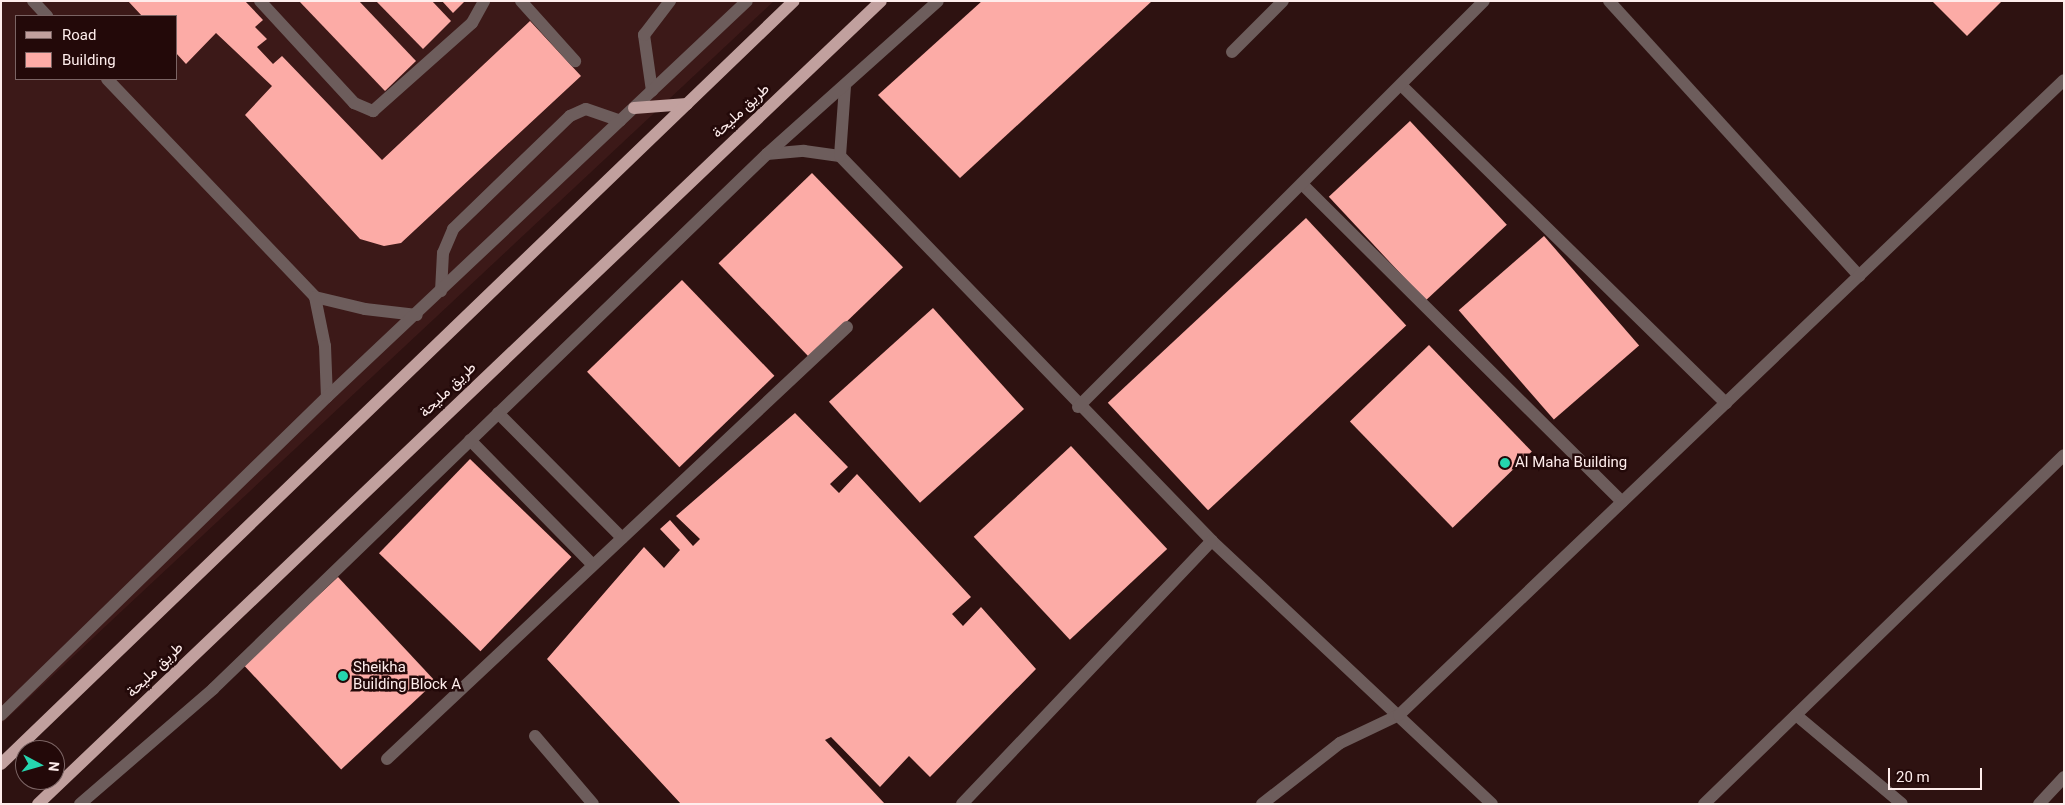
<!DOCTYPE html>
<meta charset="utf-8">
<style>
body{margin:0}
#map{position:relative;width:2065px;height:805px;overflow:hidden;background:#2e1211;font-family:Roboto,Vazirmatn,sans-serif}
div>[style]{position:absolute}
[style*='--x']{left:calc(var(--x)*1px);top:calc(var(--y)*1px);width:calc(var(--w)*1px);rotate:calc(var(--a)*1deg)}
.built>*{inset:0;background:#3c1918}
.building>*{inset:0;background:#fcaba6;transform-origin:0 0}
.minor>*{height:12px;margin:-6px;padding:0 6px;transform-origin:6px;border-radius:6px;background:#6d5d5c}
.major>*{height:12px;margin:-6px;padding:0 6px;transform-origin:6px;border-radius:6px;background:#c1a09e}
.dots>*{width:14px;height:14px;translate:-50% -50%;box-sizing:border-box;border:2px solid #230909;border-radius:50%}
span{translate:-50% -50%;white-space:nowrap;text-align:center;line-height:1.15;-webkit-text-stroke:5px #230909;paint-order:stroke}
.street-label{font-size:15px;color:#feedec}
.poi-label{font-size:15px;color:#feedec}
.left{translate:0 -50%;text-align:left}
.frame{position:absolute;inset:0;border:2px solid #feedec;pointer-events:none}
.legend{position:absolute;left:15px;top:15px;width:162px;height:65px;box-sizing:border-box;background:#230909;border:1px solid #7b6464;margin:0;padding:6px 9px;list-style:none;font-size:15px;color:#feedec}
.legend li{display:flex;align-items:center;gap:10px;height:25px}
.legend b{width:25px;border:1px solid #7b6464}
.north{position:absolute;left:15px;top:740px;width:50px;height:50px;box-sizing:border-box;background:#230909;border:1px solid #7b6464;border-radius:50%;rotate:96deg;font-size:14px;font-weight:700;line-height:20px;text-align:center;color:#feedec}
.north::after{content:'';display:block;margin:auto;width:18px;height:22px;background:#25d5ae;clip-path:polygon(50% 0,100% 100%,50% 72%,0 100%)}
.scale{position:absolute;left:1888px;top:768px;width:94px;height:22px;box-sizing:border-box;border:2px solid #feedec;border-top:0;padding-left:6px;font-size:15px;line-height:18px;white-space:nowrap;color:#feedec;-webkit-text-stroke:4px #230909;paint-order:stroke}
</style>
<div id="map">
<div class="built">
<i style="clip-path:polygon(evenodd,1px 1px,774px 1px,1px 724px,1px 1px,16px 16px,176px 16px,176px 79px,16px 79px,16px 16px)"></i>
</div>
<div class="building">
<i style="clip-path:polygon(128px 1px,245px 1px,263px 20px,255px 27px,267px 39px,257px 47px,273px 64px,282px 56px,382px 160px,530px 21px,581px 76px,401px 243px,384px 246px,360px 239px,245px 115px,272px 86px,216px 33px,186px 64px,176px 53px,176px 16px,142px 16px)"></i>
<i style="clip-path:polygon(299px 1px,359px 1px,416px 61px,385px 91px)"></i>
<i style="clip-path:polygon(376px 1px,432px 1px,451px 21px,423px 49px)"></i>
<i style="clip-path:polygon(442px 1px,465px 1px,453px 13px)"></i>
<i style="clip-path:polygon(982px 1px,1152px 1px,960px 178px,878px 95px)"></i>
<i style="clip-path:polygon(1932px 1px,2002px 1px,1967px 36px)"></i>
<i style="left:1410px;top:121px;width:142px;height:111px;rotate:47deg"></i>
<i style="left:812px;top:173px;width:131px;height:130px;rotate:46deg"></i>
<i style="left:1306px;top:218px;width:147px;height:271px;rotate:47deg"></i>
<i style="left:1544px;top:236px;width:145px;height:113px;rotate:49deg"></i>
<i style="left:682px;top:280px;width:133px;height:132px;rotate:46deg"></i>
<i style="left:933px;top:308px;width:136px;height:140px;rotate:48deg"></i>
<i style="left:1429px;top:345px;width:148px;height:110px;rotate:46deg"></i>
<i style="clip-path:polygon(795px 413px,848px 467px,830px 484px,839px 493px,857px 474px,971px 597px,952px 614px,963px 626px,981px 607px,1036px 669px,930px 777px,909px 756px,880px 787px,831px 737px,825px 740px,885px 804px,681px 804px,547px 659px,644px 547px,664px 568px,680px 550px,660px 529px,670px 520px,693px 546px,700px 539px,676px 516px)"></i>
<i style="left:1071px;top:446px;width:141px;height:133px;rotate:47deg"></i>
<i style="left:470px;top:459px;width:141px;height:131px;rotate:44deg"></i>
<i style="left:338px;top:577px;width:143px;height:129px;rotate:47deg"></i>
</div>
<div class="minor">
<i style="--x:33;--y:1;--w:21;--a:47"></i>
<i style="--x:260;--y:1;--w:139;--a:47.3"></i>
<i style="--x:354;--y:103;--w:21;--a:23"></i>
<i style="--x:373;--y:111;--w:132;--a:-41.6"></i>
<i style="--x:472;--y:23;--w:25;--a:-61"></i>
<i style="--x:521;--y:1;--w:81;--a:48"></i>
<i style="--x:1609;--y:1;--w:372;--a:47.7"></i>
<i style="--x:1232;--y:52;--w:72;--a:-45"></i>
<i style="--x:107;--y:79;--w:301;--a:46.3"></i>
<i style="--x:315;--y:297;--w:51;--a:13.5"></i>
<i style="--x:365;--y:309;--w:52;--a:6.6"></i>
<i style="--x:1401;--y:85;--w:455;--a:44.4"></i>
<i style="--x:652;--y:91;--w:57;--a:-98.1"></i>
<i style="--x:644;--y:35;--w:43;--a:-52.6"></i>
<i style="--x:767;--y:154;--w:37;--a:-5"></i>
<i style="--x:804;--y:151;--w:36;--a:8"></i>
<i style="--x:840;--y:156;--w:535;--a:45.98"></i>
<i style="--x:1212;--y:541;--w:384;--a:43.2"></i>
<i style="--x:840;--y:156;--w:70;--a:-85.9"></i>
<i style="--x:1302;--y:184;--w:451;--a:44.8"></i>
<i style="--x:441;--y:291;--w:38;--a:-87"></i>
<i style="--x:443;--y:253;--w:26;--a:-67"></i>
<i style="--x:453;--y:229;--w:163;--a:-44"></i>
<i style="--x:570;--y:116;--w:17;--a:-24"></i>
<i style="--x:586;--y:109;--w:36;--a:19"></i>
<i style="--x:315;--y:297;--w:50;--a:78.5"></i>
<i style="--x:325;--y:346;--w:51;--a:87.8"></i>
<i style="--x:1078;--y:407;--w:574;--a:-45"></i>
<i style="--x:498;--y:413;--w:176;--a:45.2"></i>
<i style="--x:470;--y:440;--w:175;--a:45.5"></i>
<i style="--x:1;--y:715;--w:455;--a:-44.3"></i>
<i style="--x:327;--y:397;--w:577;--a:-43.32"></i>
<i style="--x:1796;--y:715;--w:138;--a:40"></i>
<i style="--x:535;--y:736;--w:89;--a:49.5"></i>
<i style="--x:387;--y:759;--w:631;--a:-43.2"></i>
<i style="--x:80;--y:804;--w:176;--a:-40.8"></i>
<i style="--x:213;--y:689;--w:770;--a:-44"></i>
<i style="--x:767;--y:154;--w:229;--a:-41.8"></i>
<i style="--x:962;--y:804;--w:363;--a:-46.5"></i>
<i style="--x:1262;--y:804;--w:99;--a:-38"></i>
<i style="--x:1340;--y:743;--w:65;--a:-25.4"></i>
<i style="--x:1399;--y:715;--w:919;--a:-43.68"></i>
<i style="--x:1704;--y:804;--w:501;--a:-44.11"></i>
<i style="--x:2039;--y:804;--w:37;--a:-47"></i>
</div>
<div class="major">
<i style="--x:634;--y:108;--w:53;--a:-4.3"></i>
<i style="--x:1;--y:764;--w:1100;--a:-43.9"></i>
<i style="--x:38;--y:804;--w:1164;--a:-43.61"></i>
</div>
<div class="dots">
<i style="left:1505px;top:463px;background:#25d5ae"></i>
<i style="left:343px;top:676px;background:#25d5ae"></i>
</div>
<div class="street-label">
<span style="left:741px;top:111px;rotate:-43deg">طريق مليحة</span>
<span style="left:448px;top:390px;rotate:-44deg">طريق مليحة</span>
<span style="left:155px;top:670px;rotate:-44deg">طريق مليحة</span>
</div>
<div class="poi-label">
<span class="left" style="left:1515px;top:463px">Al Maha Building</span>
<span class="left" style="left:353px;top:676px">Sheikha<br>Building Block A</span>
</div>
<div class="frame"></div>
<ul class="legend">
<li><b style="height:6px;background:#c1a09e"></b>Road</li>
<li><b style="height:14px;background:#fcaba6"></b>Building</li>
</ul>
<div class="north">N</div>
<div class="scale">20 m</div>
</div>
